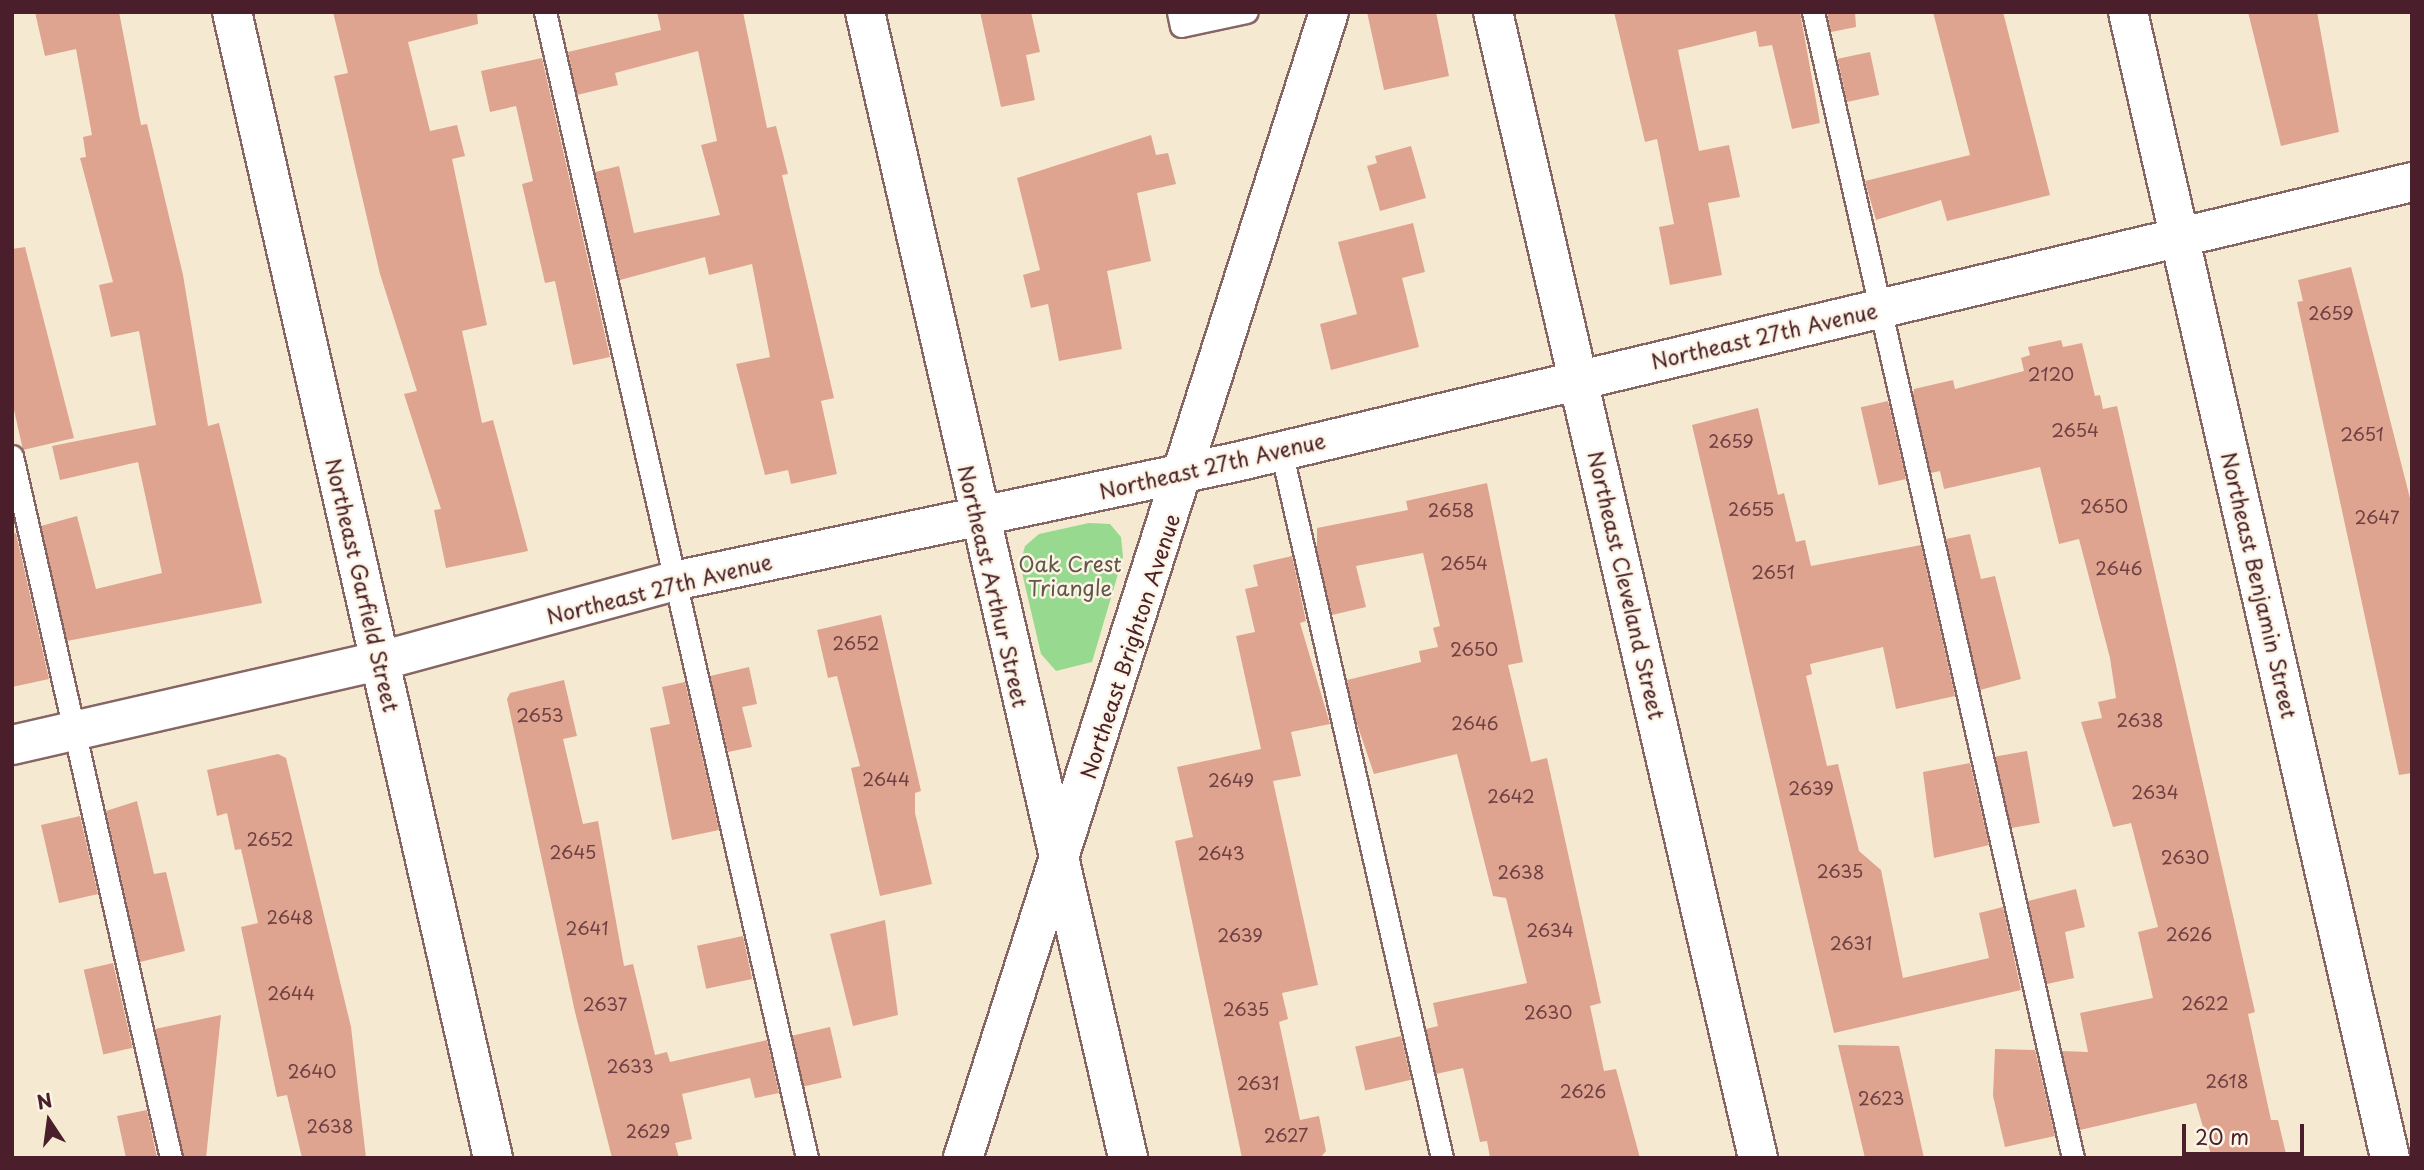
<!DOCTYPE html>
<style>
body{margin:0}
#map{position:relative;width:2424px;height:1170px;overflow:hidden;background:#f6e9d1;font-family:"Playpen Sans",sans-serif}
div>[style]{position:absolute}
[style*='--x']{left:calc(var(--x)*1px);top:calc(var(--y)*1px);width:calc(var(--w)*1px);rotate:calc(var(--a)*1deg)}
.green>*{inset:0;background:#98d990}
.building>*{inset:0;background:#dfa490;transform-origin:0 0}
.roads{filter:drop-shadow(2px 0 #866665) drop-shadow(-2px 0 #866665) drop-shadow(0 2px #866665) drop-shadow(0 -2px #866665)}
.service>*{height:21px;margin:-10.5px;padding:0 10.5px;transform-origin:10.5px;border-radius:10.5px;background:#fff}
.minor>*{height:38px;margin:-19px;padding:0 19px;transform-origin:19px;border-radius:19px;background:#fff}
span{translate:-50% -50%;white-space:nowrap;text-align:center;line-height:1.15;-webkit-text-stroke:5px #fcf5e5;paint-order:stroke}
.number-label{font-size:18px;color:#6f4044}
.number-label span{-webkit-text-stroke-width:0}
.street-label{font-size:21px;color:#4a1f2b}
.park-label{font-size:21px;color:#615749}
.frame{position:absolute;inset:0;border:14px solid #4a1f2b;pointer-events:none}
.north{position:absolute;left:14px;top:1086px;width:70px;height:70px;-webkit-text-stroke:5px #fcf5e5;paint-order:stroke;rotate:347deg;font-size:19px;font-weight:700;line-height:28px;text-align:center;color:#4a1f2b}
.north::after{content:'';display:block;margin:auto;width:24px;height:32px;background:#4a1f2b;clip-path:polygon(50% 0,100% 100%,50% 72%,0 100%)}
.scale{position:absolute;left:2182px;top:1124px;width:122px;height:32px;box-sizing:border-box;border:4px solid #4a1f2b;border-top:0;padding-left:9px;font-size:21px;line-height:24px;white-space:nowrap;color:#4a1f2b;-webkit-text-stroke:5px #fcf5e5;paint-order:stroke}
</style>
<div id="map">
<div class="green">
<i style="clip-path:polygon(1089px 523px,1110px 524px,1121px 537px,1123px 557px,1092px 662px,1056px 671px,1041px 654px,1020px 564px,1025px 546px,1039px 534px)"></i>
</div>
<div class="building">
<i style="clip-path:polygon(35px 12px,119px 12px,141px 125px,147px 124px,183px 275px,208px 426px,219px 423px,262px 603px,67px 641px,41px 526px,77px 516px,96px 589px,162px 573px,138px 462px,60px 480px,52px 446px,156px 425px,139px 331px,111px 337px,99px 285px,113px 282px,80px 158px,86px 157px,83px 137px,92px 135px,76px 49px,45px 56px)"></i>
<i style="clip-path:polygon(333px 12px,477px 12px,478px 24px,408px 42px,430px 131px,457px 125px,465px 156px,452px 159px,487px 325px,462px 331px,482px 423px,493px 420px,528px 551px,446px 568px,434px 510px,441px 509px,404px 394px,417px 391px,380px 274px,334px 76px,348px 73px)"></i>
<i style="clip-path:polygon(657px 12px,743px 12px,767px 128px,776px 126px,788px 174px,782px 175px,834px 398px,821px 401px,837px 474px,791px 484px,788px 470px,765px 475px,736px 364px,770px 357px,752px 264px,709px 275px,705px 257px,620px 280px,595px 172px,619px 166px,634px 233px,720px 215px,701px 145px,717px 141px,698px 51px,615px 73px,618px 85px,577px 95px,568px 52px,661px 30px)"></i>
<i style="clip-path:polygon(980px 12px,1031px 12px,1040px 52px,1026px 55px,1035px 100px,1001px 107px)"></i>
<i style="clip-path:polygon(1367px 12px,1436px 12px,1449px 76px,1384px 90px)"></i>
<i style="clip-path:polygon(1614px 12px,1800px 12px,1820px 123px,1792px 129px,1772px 45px,1759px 47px,1756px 31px,1678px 50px,1699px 151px,1729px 145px,1740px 197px,1708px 203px,1722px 275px,1670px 285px,1659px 227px,1674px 224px,1657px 139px,1645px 142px)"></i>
<i style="clip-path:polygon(1827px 12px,1855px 12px,1856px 27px,1831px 32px)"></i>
<i style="clip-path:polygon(1933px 12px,2003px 12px,2050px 195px,1947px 221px,1941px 200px,1876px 220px,1865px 181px,1970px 155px)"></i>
<i style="clip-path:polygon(2248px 12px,2317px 12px,2339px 132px,2281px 146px)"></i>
<i style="left:1870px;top:52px;width:44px;height:33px;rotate:78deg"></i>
<i style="clip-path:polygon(542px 58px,610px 357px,573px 365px,555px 281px,545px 283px,522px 184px,533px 181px,516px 106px,490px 112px,481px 71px)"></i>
<i style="clip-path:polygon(1151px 135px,1156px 155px,1168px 153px,1176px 184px,1137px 193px,1151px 261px,1107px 271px,1122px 349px,1059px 361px,1048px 304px,1031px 308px,1023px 275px,1040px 270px,1017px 178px)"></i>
<i style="clip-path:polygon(1411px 146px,1426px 198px,1380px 211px,1367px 166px,1377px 163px,1375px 156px)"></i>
<i style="clip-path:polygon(1413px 223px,1425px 272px,1402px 278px,1419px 347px,1331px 370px,1320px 324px,1357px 314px,1338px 242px)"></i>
<i style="clip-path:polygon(25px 247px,74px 438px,23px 450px,12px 401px,12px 249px)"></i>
<i style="clip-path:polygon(2351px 267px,2412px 506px,2412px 773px,2399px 775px,2297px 302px,2303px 301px,2298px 280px)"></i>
<i style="clip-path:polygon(2061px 340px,2063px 347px,2082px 343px,2095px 396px,2100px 395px,2103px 409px,2117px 406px,2255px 1012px,2248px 1014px,2271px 1120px,2278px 1120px,2287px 1158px,2212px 1158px,2196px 1103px,2080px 1130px,2062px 1051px,2088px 1052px,2080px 1013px,2153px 998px,2138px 932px,2158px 927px,2131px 823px,2113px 827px,2081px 722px,2102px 718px,2098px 702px,2116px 698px,2110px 658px,2079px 539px,2059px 544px,2040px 467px,1944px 489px,1940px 471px,1931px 473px,1913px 395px,1914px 389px,1953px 380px,1955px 389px,2024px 371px,2021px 358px,2030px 355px,2028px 347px)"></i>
<i style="left:1888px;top:401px;width:80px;height:28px;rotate:77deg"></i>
<i style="clip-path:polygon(1758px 408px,1778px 495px,1784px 493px,1796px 542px,1805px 540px,1811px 566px,1921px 545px,1955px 696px,1896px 709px,1883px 647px,1810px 664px,1812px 674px,1806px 676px,1827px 766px,1838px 764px,1859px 851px,1881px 870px,1903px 978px,1989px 958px,1979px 913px,2003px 907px,2021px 990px,1834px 1033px,1692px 425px)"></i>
<i style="clip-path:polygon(1487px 483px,1523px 662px,1508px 665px,1531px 762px,1547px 758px,1601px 1003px,1590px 1006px,1604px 1071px,1616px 1069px,1640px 1158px,1490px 1158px,1487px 1141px,1480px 1142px,1463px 1068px,1436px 1074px,1426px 1029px,1438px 1026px,1433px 1003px,1527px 983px,1506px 898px,1493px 896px,1457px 754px,1374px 774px,1355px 718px,1347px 680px,1421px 662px,1419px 651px,1438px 647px,1433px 628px,1440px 626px,1423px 553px,1356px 566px,1366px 607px,1332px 615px,1317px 550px,1317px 528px,1408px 510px,1406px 501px)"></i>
<i style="clip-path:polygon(16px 533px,49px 679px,12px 687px,12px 534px)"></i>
<i style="clip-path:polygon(1970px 534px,1981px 579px,1995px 576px,2021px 679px,1980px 690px,1946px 539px)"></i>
<i style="clip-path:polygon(1292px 556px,1306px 621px,1300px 623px,1330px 724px,1291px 732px,1301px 776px,1273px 781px,1318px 985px,1282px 993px,1288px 1019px,1279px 1022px,1300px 1120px,1319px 1116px,1326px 1151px,1320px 1158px,1242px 1158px,1175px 841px,1193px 837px,1177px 767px,1261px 749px,1236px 636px,1255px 632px,1245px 589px,1258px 586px,1253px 565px)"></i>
<i style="clip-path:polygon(881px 615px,921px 791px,915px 793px,915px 813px,932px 884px,880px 896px,851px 768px,860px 766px,837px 676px,828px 678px,817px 630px)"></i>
<i style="clip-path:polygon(749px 667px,757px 704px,742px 707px,752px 747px,728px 752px,710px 676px)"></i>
<i style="clip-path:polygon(564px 680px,577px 736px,563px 739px,583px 824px,598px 821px,624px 966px,633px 964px,655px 1055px,667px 1052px,670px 1062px,767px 1040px,779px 1093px,755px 1098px,750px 1078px,682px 1094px,692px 1139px,675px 1143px,679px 1158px,612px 1158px,575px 1012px,507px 699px,510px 693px)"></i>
<i style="clip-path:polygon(685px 682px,719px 830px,672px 840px,650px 728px,670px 724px,662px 687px)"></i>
<i style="left:2027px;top:751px;width:73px;height:32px;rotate:80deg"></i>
<i style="clip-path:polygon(278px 754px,286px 758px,351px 1027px,366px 1158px,302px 1158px,287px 1095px,277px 1097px,241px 927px,258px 923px,241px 849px,235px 850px,227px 813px,217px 816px,207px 770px)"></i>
<i style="clip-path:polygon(1970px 763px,1989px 845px,1934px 858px,1923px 772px)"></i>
<i style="clip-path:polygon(137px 801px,154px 874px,166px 872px,185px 951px,140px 962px,106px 811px)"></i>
<i style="left:80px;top:816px;width:80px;height:40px;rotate:77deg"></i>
<i style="clip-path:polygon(2076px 889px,2085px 927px,2065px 932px,2074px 978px,2047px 984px,2028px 901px)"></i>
<i style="clip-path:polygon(885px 920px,898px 1015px,853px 1026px,830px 934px)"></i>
<i style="left:743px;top:936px;width:44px;height:47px;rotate:78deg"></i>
<i style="left:113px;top:963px;width:87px;height:30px;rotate:77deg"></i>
<i style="clip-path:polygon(221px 1015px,206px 1158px,184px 1158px,155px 1029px)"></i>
<i style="left:830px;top:1027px;width:52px;height:39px;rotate:77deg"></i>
<i style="left:1401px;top:1036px;width:45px;height:47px;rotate:77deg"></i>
<i style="clip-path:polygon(1838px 1045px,1899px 1046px,1924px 1158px,1865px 1158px)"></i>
<i style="clip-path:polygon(1995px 1049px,2035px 1050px,2055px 1136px,2005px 1147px,1993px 1096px)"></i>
<i style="clip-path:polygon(147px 1110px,157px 1158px,126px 1158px,117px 1116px)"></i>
</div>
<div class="roads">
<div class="service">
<i style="--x:545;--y:12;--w:1176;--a:77.12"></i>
<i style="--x:1178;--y:12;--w:14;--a:78"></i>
<i style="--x:1181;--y:26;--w:67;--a:-12"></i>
<i style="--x:1813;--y:12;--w:1175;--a:77.22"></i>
<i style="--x:1281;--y:450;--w:726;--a:77.19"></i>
<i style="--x:12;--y:456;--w:720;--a:77.24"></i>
</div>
<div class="minor">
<i style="--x:232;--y:12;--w:1175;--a:77.17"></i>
<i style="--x:865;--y:12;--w:1176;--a:77.07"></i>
<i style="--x:1493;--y:12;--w:1176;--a:76.98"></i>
<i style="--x:2128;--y:12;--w:1176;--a:77.12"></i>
<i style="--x:12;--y:745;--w:377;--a:-12.9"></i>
<i style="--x:380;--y:661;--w:305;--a:-15.2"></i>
<i style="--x:674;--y:581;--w:574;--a:-11.96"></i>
<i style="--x:1236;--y:462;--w:1209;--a:-13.39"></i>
<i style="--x:963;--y:1158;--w:1203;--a:-72.29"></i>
</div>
</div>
<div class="number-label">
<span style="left:2331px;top:313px">2659</span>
<span style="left:2051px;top:374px">2120</span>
<span style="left:2075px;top:430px">2654</span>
<span style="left:2362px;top:434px">2651</span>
<span style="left:1731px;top:441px">2659</span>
<span style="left:2104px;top:506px">2650</span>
<span style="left:1751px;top:509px">2655</span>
<span style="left:1451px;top:510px">2658</span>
<span style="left:2377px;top:517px">2647</span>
<span style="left:1464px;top:563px">2654</span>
<span style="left:2119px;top:568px">2646</span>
<span style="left:1773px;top:572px">2651</span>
<span style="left:856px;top:643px">2652</span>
<span style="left:1474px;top:649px">2650</span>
<span style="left:540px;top:715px">2653</span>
<span style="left:2140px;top:720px">2638</span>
<span style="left:1475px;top:723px">2646</span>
<span style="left:886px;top:779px">2644</span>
<span style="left:1231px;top:780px">2649</span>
<span style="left:1811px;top:788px">2639</span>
<span style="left:2155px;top:792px">2634</span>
<span style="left:1511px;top:796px">2642</span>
<span style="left:270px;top:839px">2652</span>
<span style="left:573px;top:852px">2645</span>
<span style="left:1221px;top:853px">2643</span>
<span style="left:2185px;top:857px">2630</span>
<span style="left:1840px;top:871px">2635</span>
<span style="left:1521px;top:872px">2638</span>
<span style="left:290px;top:917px">2648</span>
<span style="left:587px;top:928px">2641</span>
<span style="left:1550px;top:930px">2634</span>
<span style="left:2189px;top:934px">2626</span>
<span style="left:1240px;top:935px">2639</span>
<span style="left:1851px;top:943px">2631</span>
<span style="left:291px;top:993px">2644</span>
<span style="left:2205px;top:1003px">2622</span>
<span style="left:605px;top:1004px">2637</span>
<span style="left:1246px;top:1009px">2635</span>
<span style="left:1548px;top:1012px">2630</span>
<span style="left:630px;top:1066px">2633</span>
<span style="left:312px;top:1071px">2640</span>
<span style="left:2227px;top:1081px">2618</span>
<span style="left:1258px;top:1083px">2631</span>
<span style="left:1583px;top:1091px">2626</span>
<span style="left:1881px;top:1098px">2623</span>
<span style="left:330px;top:1126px">2638</span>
<span style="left:648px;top:1131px">2629</span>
<span style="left:1286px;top:1135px">2627</span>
</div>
<div class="street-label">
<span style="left:1764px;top:335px;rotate:-13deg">Northeast 27th Avenue</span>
<span style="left:1212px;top:465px;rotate:-13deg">Northeast 27th Avenue</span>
<span style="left:363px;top:585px;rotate:77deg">Northeast Garfield Street</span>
<span style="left:1627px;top:585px;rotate:77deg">Northeast Cleveland Street</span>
<span style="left:2260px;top:585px;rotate:77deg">Northeast Benjamin Street</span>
<span style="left:994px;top:586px;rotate:77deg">Northeast Arthur Street</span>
<span style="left:659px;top:588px;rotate:-14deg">Northeast 27th Avenue</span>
<span style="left:1129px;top:646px;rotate:-72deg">Northeast Brighton Avenue</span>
</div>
<div class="park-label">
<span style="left:1070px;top:575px">Oak Crest<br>Triangle</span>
</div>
<div class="frame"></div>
<div class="north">N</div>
<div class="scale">20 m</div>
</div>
